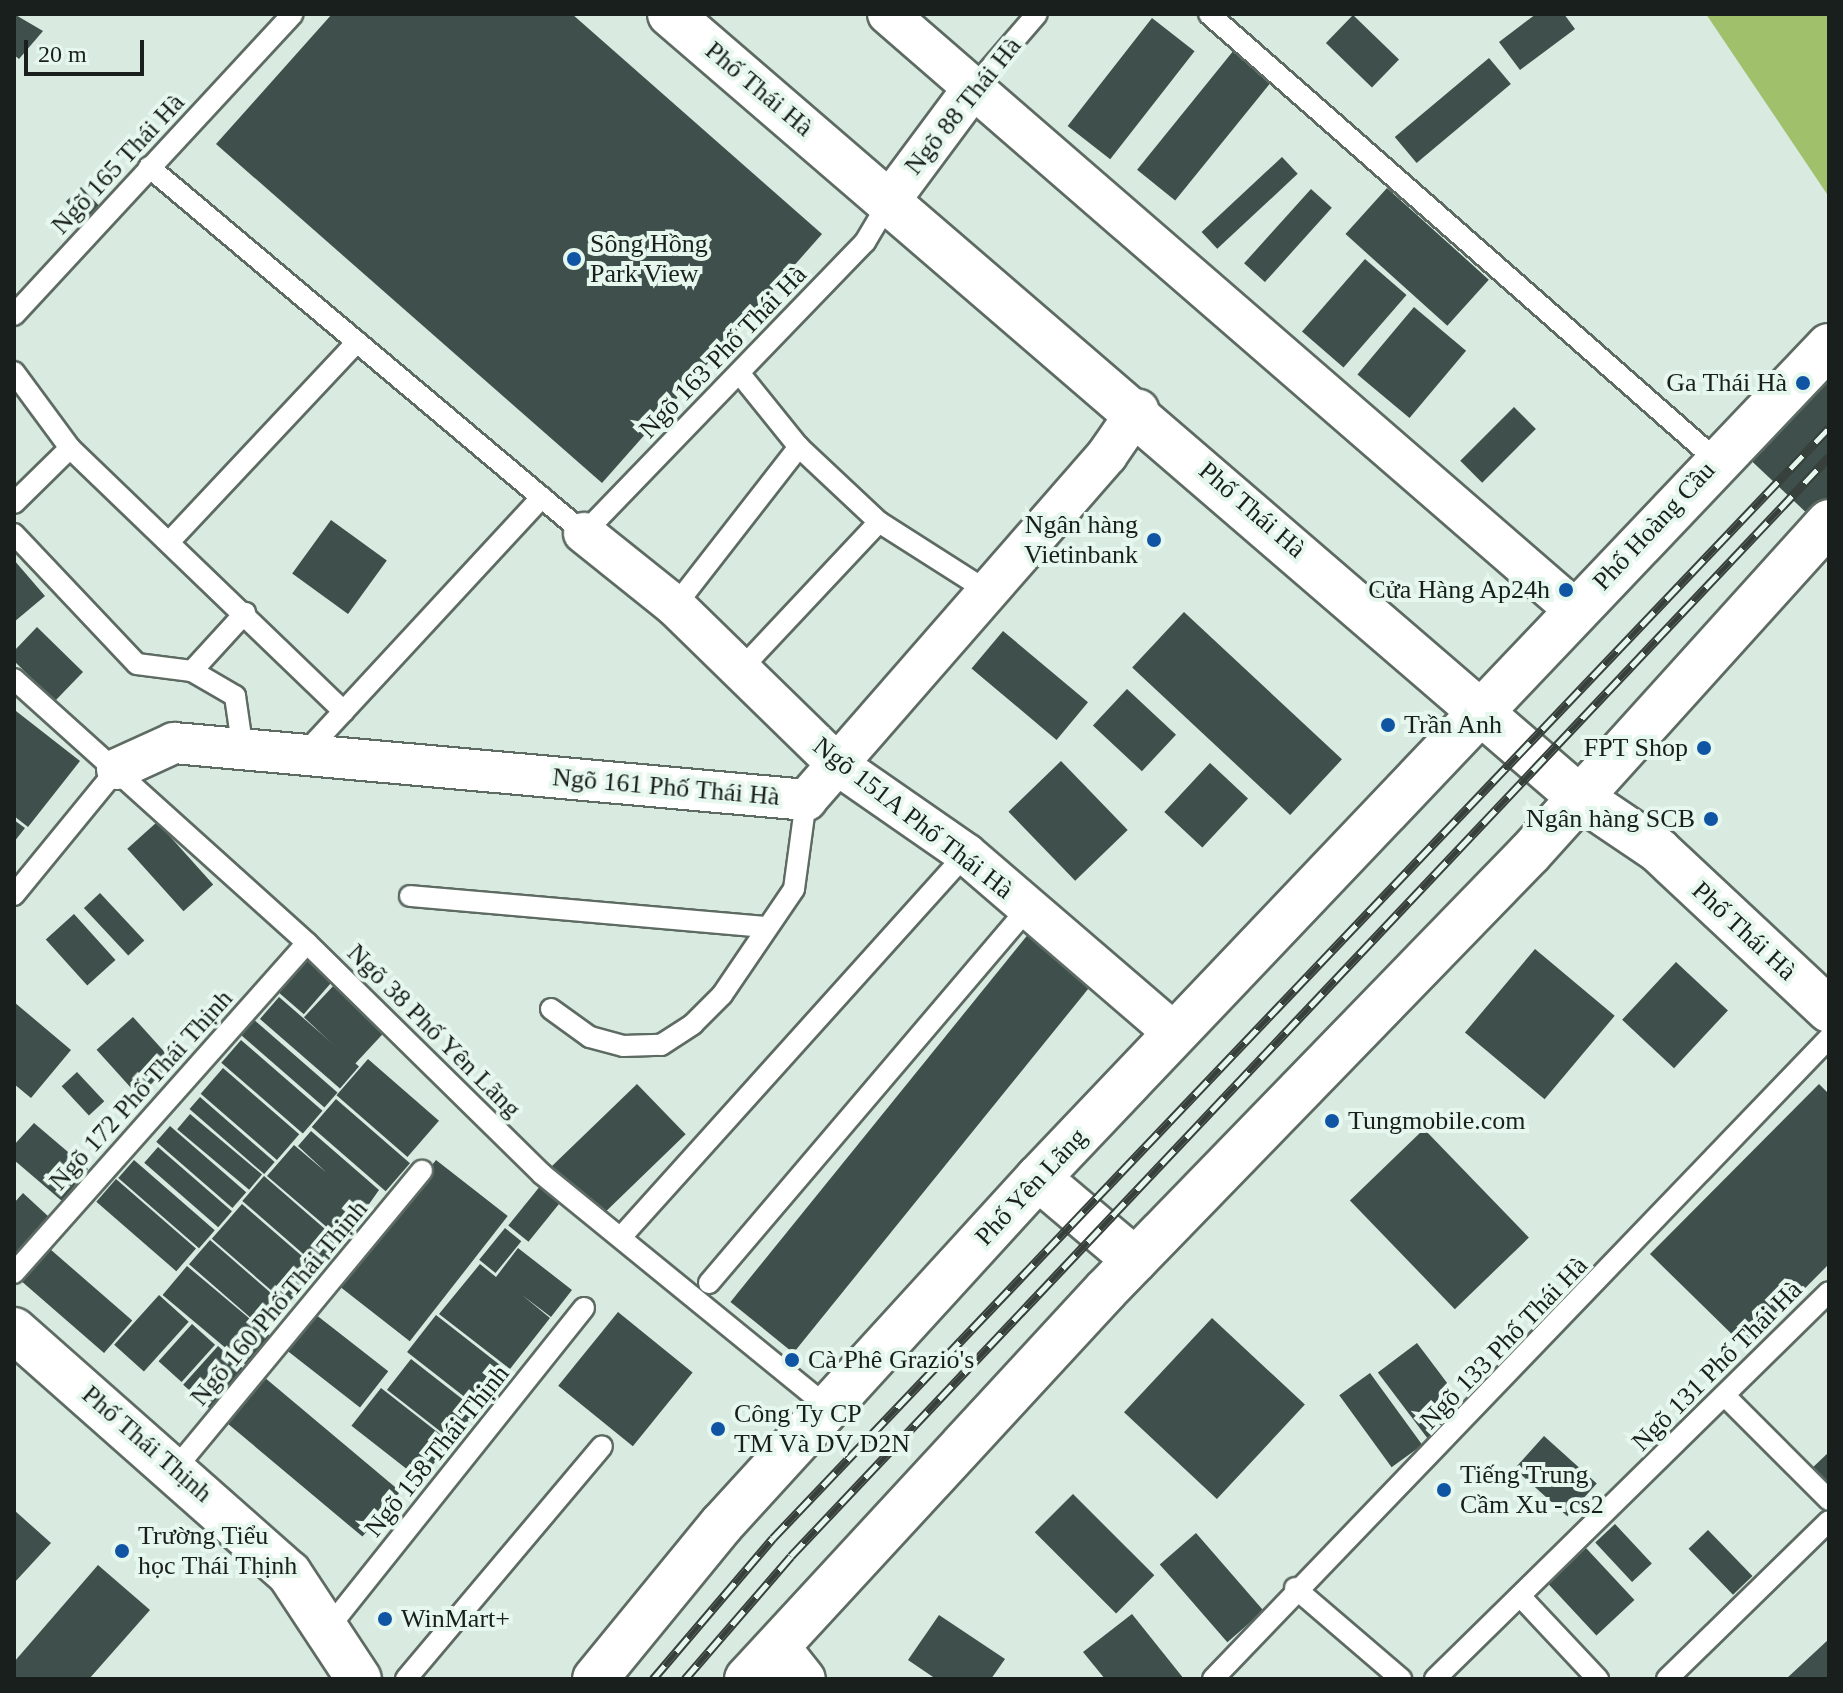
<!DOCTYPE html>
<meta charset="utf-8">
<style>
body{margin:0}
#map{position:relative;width:1843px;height:1693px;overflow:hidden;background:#d9eae1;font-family:Georgia,serif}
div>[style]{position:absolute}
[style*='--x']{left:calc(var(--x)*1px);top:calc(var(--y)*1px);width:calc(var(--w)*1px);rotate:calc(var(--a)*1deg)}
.green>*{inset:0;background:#a0c06c}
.building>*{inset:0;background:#3f4f4c;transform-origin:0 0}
.roads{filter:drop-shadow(2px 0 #5d6b63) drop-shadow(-2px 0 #5d6b63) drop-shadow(0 2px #5d6b63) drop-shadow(0 -2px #5d6b63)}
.lane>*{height:20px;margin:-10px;padding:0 10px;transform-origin:10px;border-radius:10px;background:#fff}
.street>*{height:40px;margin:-20px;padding:0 20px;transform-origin:20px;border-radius:20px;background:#fff}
.secondary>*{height:44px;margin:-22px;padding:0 22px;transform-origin:22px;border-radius:22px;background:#fff}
.primary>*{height:44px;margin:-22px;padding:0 22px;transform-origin:22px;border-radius:22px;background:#fff}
.rail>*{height:9px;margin-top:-4.5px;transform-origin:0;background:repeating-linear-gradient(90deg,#e6f7ee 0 18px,#38403c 0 36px);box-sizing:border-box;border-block:2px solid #38403c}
.dots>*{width:22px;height:22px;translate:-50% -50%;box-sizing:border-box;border:4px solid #e6f7ee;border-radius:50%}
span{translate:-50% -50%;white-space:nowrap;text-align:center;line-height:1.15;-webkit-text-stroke:8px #e6f7ee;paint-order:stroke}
.street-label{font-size:26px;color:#191f1c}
.poi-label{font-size:26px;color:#191f1c}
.left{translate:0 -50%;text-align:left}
.right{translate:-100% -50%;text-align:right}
.frame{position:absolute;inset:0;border:16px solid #191f1c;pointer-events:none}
.scale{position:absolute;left:24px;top:40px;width:120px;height:36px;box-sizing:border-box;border:4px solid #191f1c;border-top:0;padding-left:10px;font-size:24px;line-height:28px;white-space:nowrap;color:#191f1c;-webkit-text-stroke:6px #e6f7ee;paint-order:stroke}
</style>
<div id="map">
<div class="green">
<i style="clip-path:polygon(1706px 14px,1829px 14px,1829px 197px)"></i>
</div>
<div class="building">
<i style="clip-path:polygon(14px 14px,43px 31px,19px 59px,14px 55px)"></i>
<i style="clip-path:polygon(332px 14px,572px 14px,822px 234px,602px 483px,216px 144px)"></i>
<i style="clip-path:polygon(1536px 14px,1564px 14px,1575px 29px,1520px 70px,1499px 42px)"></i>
<i style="left:1353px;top:15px;width:64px;height:39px;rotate:44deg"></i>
<i style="left:1152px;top:18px;width:54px;height:137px;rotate:38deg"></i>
<i style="left:1234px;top:50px;width:49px;height:154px;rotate:39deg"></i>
<i style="left:1489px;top:58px;width:34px;height:123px;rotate:50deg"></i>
<i style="left:1282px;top:157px;width:23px;height:110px;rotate:47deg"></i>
<i style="left:81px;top:187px;width:29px;height:21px;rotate:46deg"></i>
<i style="left:1387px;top:188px;width:137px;height:62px;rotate:42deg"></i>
<i style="left:1311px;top:189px;width:28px;height:100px;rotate:42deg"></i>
<i style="left:1365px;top:259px;width:55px;height:96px;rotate:41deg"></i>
<i style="left:1414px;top:307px;width:68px;height:88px;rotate:40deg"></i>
<i style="clip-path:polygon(1829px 330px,1829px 534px,1726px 437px)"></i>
<i style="left:1514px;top:407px;width:31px;height:76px;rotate:45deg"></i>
<i style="left:331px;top:520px;width:69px;height:66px;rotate:36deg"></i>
<i style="clip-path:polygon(14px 560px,45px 596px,14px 622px)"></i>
<i style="left:1184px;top:612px;width:216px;height:76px;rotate:43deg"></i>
<i style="clip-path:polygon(37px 627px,83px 672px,55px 701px,14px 661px,14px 651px)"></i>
<i style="left:1003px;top:631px;width:111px;height:49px;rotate:40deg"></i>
<i style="left:1127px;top:689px;width:67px;height:50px;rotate:43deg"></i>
<i style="clip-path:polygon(16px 711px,80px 761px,28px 827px,14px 816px)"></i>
<i style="left:1061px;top:761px;width:96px;height:73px;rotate:46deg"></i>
<i style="left:1210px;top:763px;width:52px;height:67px;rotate:43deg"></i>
<i style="clip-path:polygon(14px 820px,25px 828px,14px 842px)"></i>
<i style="left:157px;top:822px;width:84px;height:40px;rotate:48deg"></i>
<i style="left:100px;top:893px;width:65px;height:22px;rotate:47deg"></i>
<i style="left:74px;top:914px;width:62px;height:38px;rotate:48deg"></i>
<i style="left:1030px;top:932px;width:81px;height:476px;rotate:39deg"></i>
<i style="left:1535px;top:949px;width:104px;height:109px;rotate:40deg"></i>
<i style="left:308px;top:953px;width:37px;height:49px;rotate:41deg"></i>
<i style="left:1676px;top:962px;width:71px;height:79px;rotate:43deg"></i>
<i style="left:336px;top:983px;width:69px;height:47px;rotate:43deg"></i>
<i style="left:279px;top:997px;width:106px;height:29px;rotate:41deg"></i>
<i style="clip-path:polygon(14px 1002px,71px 1050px,31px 1098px,14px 1084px)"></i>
<i style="left:133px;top:1017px;width:62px;height:49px;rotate:48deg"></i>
<i style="left:253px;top:1019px;width:112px;height:20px;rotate:41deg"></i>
<i style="left:241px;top:1040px;width:108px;height:30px;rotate:41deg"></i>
<i style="left:368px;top:1059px;width:94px;height:48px;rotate:41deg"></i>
<i style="left:223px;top:1068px;width:101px;height:34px;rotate:41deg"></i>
<i style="left:77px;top:1072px;width:40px;height:21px;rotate:47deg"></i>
<i style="left:637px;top:1084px;width:70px;height:121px;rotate:46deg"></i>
<i style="clip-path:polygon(1819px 1084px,1829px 1094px,1829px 1264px,1746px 1348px,1650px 1254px)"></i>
<i style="left:200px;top:1097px;width:99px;height:16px;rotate:41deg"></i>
<i style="left:336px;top:1099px;width:98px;height:37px;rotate:41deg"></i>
<i style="left:190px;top:1114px;width:94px;height:20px;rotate:40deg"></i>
<i style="clip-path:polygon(34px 1123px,88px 1169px,62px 1201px,14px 1160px,14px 1145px)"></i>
<i style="left:170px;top:1126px;width:101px;height:21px;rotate:41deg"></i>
<i style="left:1424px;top:1129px;width:151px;height:103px;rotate:46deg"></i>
<i style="clip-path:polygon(311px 1131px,379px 1190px,343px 1241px,267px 1176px,294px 1145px,327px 1173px,298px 1146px)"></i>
<i style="left:158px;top:1147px;width:98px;height:21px;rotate:41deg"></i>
<i style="left:134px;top:1160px;width:107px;height:24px;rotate:41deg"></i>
<i style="left:436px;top:1160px;width:91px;height:159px;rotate:38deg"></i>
<i style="left:264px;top:1176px;width:104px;height:33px;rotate:41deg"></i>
<i style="left:116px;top:1179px;width:106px;height:30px;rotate:41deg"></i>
<i style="left:541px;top:1185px;width:26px;height:52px;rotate:39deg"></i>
<i style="clip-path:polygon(23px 1193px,49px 1217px,14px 1255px,14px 1203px)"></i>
<i style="left:242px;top:1204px;width:100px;height:46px;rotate:41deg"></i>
<i style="left:505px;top:1228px;width:21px;height:41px;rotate:39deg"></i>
<i style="left:210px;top:1240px;width:104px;height:32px;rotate:41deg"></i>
<i style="clip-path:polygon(518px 1248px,572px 1290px,551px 1317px,522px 1295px,550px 1318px,510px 1369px,439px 1314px,480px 1264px,496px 1277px)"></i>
<i style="left:50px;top:1249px;width:109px;height:43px;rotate:41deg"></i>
<i style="left:187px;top:1266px;width:108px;height:38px;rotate:40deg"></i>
<i style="left:159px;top:1295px;width:40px;height:67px;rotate:42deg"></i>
<i style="left:618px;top:1312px;width:96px;height:95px;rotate:39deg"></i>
<i style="left:315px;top:1314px;width:93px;height:46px;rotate:38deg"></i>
<i style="left:436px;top:1315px;width:93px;height:47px;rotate:38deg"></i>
<i style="left:1212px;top:1318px;width:127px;height:129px;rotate:43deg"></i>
<i style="left:192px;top:1324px;width:31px;height:50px;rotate:42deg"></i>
<i style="left:1417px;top:1343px;width:83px;height:49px;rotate:53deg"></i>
<i style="left:218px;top:1346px;width:36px;height:52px;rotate:42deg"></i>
<i style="left:411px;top:1359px;width:83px;height:39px;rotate:38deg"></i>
<i style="left:1370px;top:1373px;width:89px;height:38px;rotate:54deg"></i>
<i style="left:264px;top:1377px;width:178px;height:59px;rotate:40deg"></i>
<i style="left:381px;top:1388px;width:88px;height:48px;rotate:38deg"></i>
<i style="left:1544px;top:1436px;width:71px;height:44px;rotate:42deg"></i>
<i style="clip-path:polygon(1829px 1452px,1829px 1485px,1826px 1488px,1809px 1471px)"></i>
<i style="left:1073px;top:1494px;width:115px;height:54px;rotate:45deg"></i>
<i style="clip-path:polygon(14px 1510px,51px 1543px,14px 1583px)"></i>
<i style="left:1615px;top:1524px;width:54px;height:27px;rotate:47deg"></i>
<i style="left:1708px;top:1530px;width:64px;height:27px;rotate:46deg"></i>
<i style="left:1196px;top:1533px;width:103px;height:48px;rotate:49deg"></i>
<i style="left:1586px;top:1548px;width:71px;height:52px;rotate:47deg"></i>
<i style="clip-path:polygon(98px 1565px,150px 1610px,89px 1679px,14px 1679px,14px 1662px)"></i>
<i style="clip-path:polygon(1132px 1614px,1184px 1679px,1105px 1679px,1083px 1652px)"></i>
<i style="clip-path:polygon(939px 1615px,1005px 1659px,991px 1679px,936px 1679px,908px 1660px)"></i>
<i style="clip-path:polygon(1829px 1639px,1829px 1679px,1786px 1679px)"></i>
</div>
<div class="roads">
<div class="lane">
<i style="--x:1209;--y:14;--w:675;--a:41.34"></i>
<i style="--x:974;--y:87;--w:96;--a:-49.2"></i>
<i style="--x:149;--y:167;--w:568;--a:40.08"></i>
<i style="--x:584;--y:533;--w:405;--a:-46"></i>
<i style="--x:865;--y:242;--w:49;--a:-59.2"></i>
<i style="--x:14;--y:315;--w:410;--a:-47.2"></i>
<i style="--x:14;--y:372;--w:94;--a:53.6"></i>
<i style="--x:70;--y:448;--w:380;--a:43.9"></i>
<i style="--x:740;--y:374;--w:94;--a:51.1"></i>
<i style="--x:799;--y:447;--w:110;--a:43.2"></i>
<i style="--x:879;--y:522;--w:130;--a:32.5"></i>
<i style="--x:14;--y:503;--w:78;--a:-44.5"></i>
<i style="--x:14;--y:534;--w:179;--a:46.6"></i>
<i style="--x:137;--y:664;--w:55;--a:7.3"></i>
<i style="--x:192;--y:671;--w:79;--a:-47.6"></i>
<i style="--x:171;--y:540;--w:272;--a:-46.8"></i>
<i style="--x:675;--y:606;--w:202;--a:-52.1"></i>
<i style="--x:740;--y:670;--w:203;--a:-46.8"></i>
<i style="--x:192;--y:671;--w:50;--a:30.2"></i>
<i style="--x:235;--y:696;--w:56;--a:81.7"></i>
<i style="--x:14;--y:679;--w:394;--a:42"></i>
<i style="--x:307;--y:943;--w:330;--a:44.5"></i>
<i style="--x:542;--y:1174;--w:369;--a:39.2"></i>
<i style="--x:304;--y:754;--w:350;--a:-47.2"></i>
<i style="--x:14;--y:895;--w:163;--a:-50.7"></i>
<i style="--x:410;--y:896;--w:358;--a:5"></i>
<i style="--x:551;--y:1009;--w:48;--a:35.7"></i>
<i style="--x:590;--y:1037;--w:34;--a:15"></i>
<i style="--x:623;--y:1046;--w:38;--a:-2"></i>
<i style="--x:661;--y:1045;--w:38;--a:-33"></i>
<i style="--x:693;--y:1024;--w:41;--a:-45"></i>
<i style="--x:722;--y:995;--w:128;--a:-55.8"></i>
<i style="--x:794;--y:889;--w:90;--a:-82.3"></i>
<i style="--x:622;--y:1236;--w:514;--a:-48"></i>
<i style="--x:14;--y:1273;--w:441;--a:-48.4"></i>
<i style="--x:709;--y:1283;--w:492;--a:-49.6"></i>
<i style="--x:1725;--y:1396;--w:147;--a:45"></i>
<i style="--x:176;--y:1468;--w:386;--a:-50.4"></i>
<i style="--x:1295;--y:1588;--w:140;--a:40.6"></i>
<i style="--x:1520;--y:1596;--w:114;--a:46.8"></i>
<i style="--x:330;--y:1626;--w:407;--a:-51.4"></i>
<i style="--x:406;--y:1679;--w:304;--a:-49.9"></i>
<i style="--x:1213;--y:1679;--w:889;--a:-46.14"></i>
<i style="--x:1435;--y:1679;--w:552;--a:-44.49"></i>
<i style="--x:1667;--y:1679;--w:226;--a:-44.3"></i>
</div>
<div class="street">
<i style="--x:888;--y:14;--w:909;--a:40.94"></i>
<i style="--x:890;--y:200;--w:141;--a:-53.4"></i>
<i style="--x:584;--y:533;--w:117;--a:38.7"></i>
<i style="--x:675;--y:606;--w:228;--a:44.3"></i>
<i style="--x:838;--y:765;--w:156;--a:34.8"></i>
<i style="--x:966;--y:854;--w:276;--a:40.7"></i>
<i style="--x:117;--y:769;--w:63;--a:-24.5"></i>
<i style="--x:174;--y:743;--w:635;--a:5.15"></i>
<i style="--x:806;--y:800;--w:458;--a:-48.9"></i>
<i style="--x:1107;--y:455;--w:55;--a:-55.4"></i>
<i style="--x:778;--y:1645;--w:43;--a:51.5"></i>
</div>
<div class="secondary">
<i style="--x:1038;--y:1178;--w:127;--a:40.2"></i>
<i style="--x:14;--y:1330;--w:367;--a:41.5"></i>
<i style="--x:289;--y:1573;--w:127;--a:56.6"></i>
<i style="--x:595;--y:1679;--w:200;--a:-50.7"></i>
<i style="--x:722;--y:1524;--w:469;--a:-47.6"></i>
<i style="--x:1038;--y:1178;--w:1148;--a:-46.45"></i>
<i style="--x:747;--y:1679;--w:529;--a:-47.3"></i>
<i style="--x:1106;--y:1290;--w:609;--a:-45.87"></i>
<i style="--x:1530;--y:853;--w:446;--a:-47.9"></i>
</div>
<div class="primary">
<i style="--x:670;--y:14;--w:1198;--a:40.74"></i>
<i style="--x:1578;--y:796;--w:97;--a:34"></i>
<i style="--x:1658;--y:850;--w:234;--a:43.1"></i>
</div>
</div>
<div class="rail">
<i style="--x:653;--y:1679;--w:185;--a:-49.6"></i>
<i style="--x:773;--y:1538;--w:1532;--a:-46.43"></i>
<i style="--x:685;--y:1679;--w:162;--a:-49.2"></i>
<i style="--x:791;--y:1556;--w:1512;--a:-46.64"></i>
</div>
<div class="dots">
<i style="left:574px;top:259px;background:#0f55a4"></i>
<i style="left:1803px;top:383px;background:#0f55a4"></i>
<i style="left:1154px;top:540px;background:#0f55a4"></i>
<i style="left:1566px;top:590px;background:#0f55a4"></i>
<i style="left:1388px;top:725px;background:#0f55a4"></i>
<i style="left:1704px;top:748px;background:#0f55a4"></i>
<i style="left:1711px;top:819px;background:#0f55a4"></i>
<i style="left:1332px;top:1121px;background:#0f55a4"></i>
<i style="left:792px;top:1360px;background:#0f55a4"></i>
<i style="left:718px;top:1429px;background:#0f55a4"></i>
<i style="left:1444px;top:1490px;background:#0f55a4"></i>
<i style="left:122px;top:1551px;background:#0f55a4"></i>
<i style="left:385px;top:1619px;background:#0f55a4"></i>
</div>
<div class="street-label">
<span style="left:759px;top:89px;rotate:40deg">Phố Thái Hà</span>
<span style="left:963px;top:106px;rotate:-51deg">Ngõ 88 Thái Hà</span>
<span style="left:118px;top:164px;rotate:-47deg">Ngõ 165 Thái Hà</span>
<span style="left:723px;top:352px;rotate:-46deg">Ngõ 163 Phố Thái Hà</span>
<span style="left:1252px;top:510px;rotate:41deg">Phố Thái Hà</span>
<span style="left:1654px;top:526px;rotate:-47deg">Phố Hoàng Cầu</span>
<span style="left:666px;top:787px;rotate:5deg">Ngõ 161 Phố Thái Hà</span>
<span style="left:913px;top:818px;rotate:38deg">Ngõ 151A Phố Thái Hà</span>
<span style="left:1744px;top:931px;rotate:43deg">Phố Thái Hà</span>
<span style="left:434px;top:1031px;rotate:45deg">Ngõ 38 Phố Yên Lãng</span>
<span style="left:141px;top:1090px;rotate:-48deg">Ngõ 172 Phố Thái Thịnh</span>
<span style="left:1031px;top:1187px;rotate:-47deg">Phố Yên Lãng</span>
<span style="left:279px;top:1303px;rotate:-50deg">Ngõ 160 Phố Thái Thịnh</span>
<span style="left:1504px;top:1343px;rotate:-46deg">Ngõ 133 Phố Thái Hà</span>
<span style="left:1717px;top:1366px;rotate:-45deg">Ngõ 131 Phố Thái Hà</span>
<span style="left:147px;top:1444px;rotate:41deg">Phố Thái Thịnh</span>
<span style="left:437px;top:1451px;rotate:-51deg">Ngõ 158 Thái Thịnh</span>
</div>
<div class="poi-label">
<span class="left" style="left:590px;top:259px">Sông Hồng<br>Park View</span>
<span class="right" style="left:1787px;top:383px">Ga Thái Hà</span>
<span class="right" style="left:1138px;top:540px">Ngân hàng<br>Vietinbank</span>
<span class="right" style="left:1550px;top:590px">Cửa Hàng Ap24h</span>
<span class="left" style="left:1404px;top:725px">Trần Anh</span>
<span class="right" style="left:1688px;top:748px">FPT Shop</span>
<span class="right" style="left:1695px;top:819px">Ngân hàng SCB</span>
<span class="left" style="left:1348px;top:1121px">Tungmobile.com</span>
<span class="left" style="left:808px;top:1360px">Cà Phê Grazio's</span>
<span class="left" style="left:734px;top:1429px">Công Ty CP<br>TM Và DV D2N</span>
<span class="left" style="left:1460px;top:1490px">Tiếng Trung<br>Cầm Xu - cs2</span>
<span class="left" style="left:138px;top:1551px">Trường Tiểu<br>học Thái Thịnh</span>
<span class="left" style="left:401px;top:1619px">WinMart+</span>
</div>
<div class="frame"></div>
<div class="scale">20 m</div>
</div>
